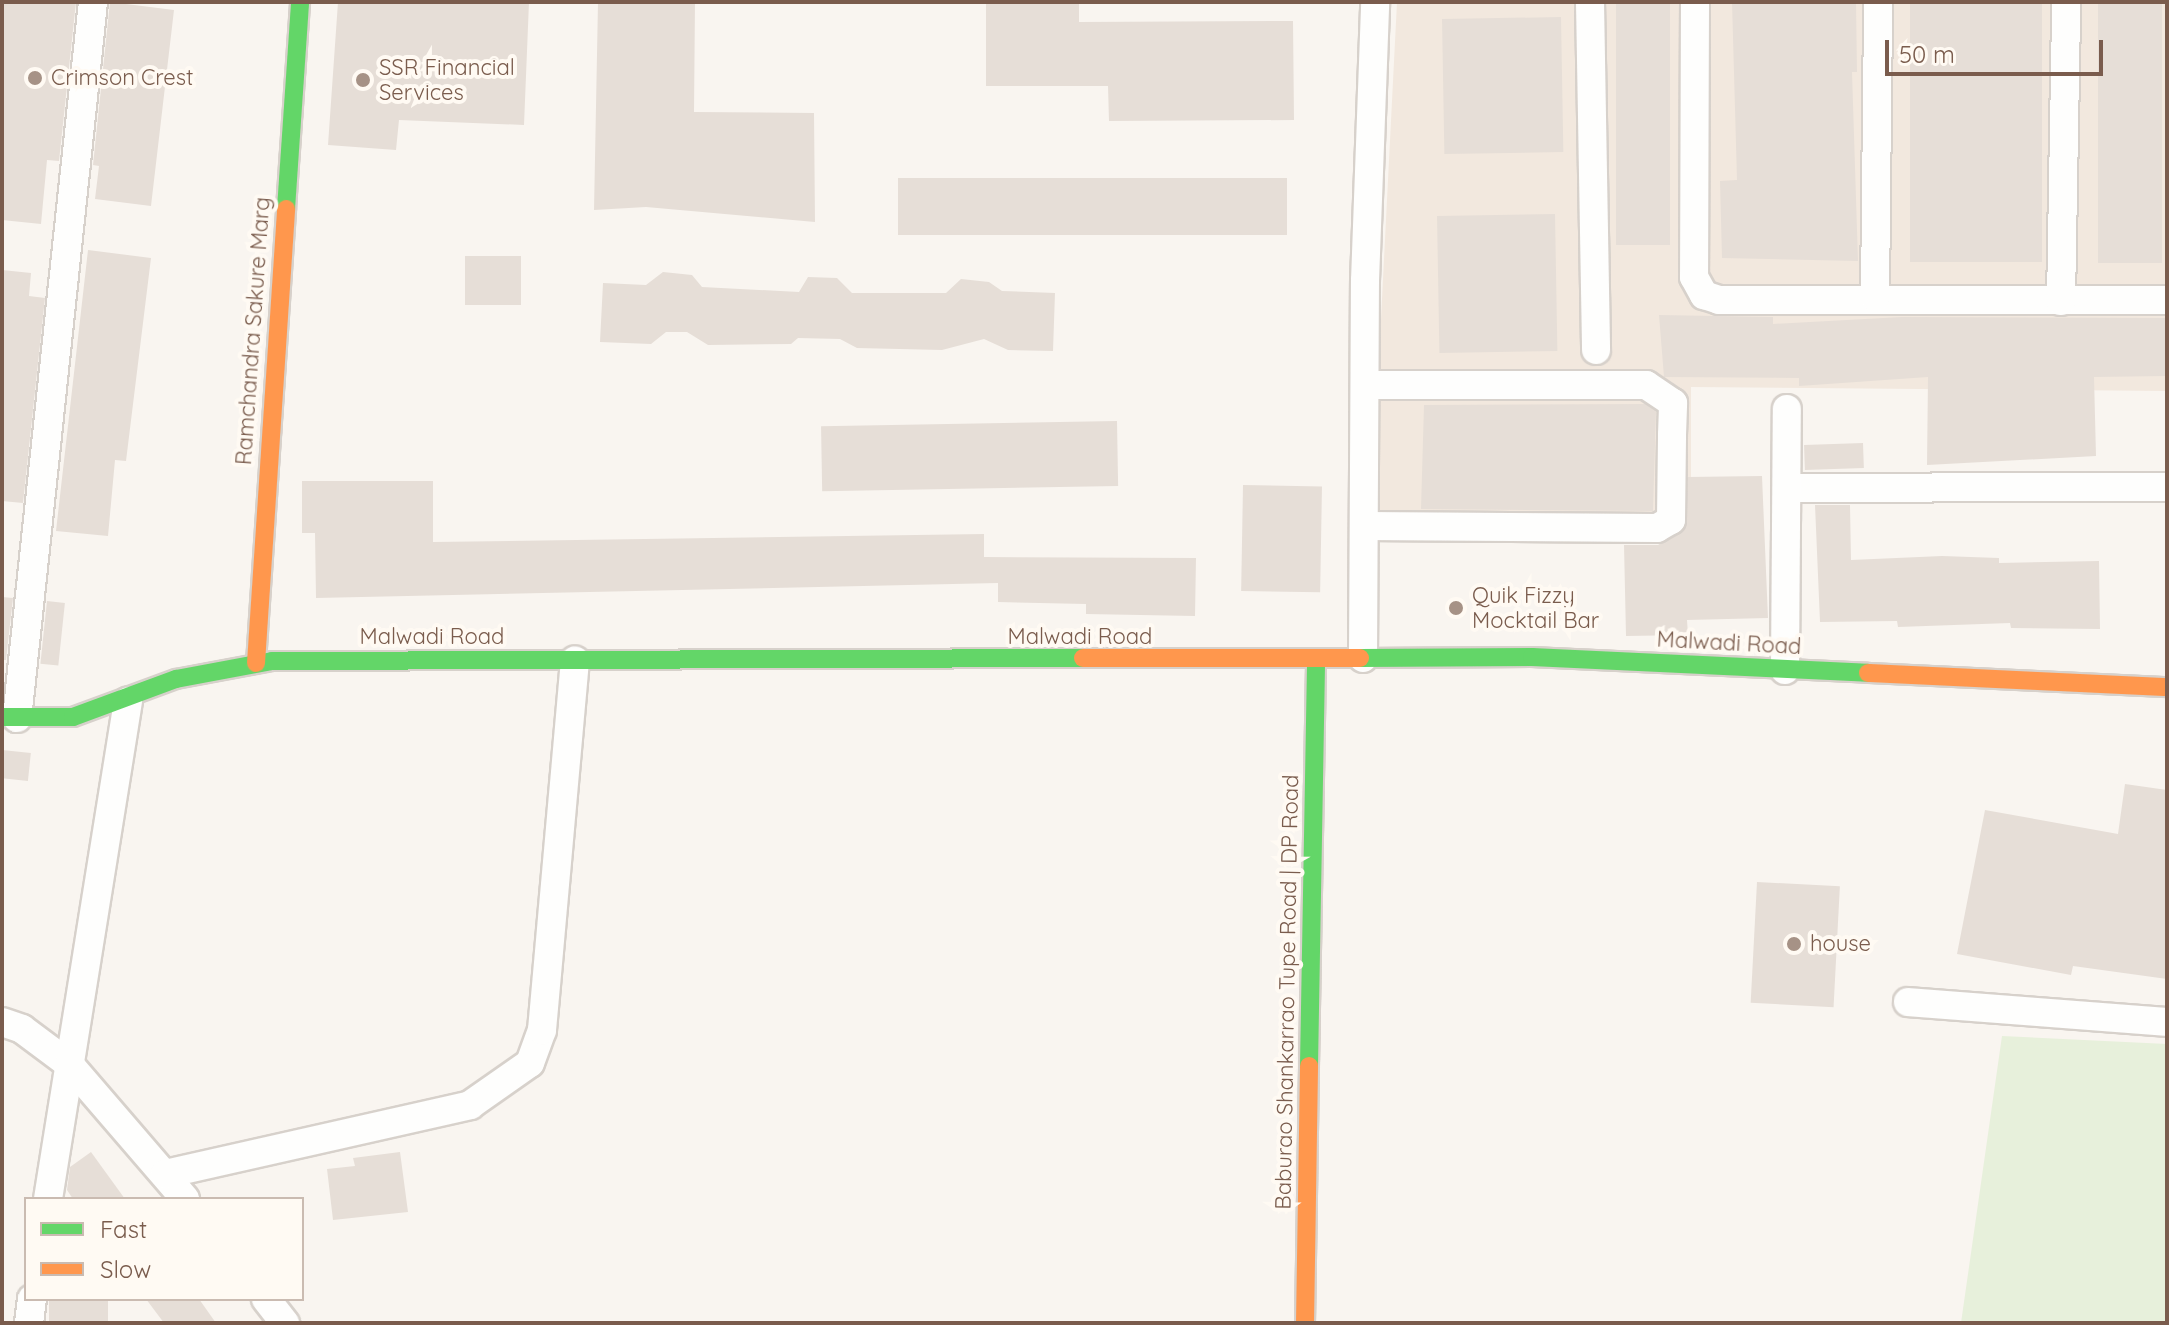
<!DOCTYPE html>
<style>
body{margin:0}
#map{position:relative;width:2169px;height:1325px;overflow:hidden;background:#f9f5f0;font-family:Quicksand,sans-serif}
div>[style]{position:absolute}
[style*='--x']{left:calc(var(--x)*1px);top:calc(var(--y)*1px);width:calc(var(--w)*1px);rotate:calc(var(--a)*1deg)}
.residential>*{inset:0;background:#f2e8de}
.green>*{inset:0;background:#e7f0db}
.building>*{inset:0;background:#e6ded7;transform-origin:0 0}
.roads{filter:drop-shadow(2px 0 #d7d1cb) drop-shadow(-2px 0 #d7d1cb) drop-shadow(0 2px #d7d1cb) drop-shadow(0 -2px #d7d1cb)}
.street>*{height:28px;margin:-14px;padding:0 14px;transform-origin:14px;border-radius:14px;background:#fefefd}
.fast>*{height:18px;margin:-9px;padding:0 9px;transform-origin:9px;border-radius:9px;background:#63d668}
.slow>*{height:18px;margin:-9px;padding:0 9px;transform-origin:9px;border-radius:9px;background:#ff974d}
.dots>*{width:22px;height:22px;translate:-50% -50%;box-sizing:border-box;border:4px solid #fffaf3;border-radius:50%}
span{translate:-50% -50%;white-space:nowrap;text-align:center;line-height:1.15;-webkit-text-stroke:8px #fffaf3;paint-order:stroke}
.poi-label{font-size:22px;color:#7a5c4d}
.left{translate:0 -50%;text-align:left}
.street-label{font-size:22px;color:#7a5c4d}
.frame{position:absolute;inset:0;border:4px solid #7a5c4d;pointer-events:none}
.legend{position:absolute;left:24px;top:1197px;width:280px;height:104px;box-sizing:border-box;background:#fffaf3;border:2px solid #cabbb1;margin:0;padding:10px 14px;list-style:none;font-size:24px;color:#7a5c4d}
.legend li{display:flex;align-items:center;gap:16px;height:40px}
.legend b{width:40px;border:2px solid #cabbb1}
.scale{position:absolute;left:1885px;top:40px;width:218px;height:36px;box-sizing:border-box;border:4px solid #7a5c4d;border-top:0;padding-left:10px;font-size:24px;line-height:28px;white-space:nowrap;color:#7a5c4d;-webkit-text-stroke:6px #fffaf3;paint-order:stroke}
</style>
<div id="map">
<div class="residential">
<i style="clip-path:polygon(1397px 2px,2167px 2px,2167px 391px,1691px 387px,1691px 540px,1379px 541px,1378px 378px)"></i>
</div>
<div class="green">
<i style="clip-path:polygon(2002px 1036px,2167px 1044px,2167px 1323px,1961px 1323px)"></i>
</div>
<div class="building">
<i style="clip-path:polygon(2px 2px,76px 2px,59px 161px,47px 160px,41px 224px,2px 220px)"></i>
<i style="clip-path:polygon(110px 2px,174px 10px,151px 206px,95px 199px,99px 166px,93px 165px)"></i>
<i style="clip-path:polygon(338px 2px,529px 2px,524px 125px,399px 120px,396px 150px,328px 145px)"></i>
<i style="clip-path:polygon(598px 2px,695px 2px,694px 112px,814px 113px,815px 222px,646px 207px,594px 210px)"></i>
<i style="clip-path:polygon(986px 2px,1079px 2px,1079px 22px,1293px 21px,1294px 120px,1109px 121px,1108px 86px,986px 86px)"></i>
<i style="left:1616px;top:2px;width:54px;height:243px"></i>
<i style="clip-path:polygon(1732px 2px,1856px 2px,1857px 72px,1852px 72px,1858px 261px,1722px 258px,1720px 181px,1737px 180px)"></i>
<i style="left:1910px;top:2px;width:132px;height:260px"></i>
<i style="left:2098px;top:2px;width:64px;height:261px"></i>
<i style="left:1561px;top:17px;width:135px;height:119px;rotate:89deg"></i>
<i style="left:898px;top:178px;width:389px;height:57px"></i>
<i style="left:1555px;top:214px;width:137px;height:118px;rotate:89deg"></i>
<i style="clip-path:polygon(88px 250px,151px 258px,126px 461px,115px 460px,108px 536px,56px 531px)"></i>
<i style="left:465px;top:256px;width:56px;height:49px"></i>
<i style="clip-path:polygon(2px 270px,31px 273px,29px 296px,45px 298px,23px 503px,2px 501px)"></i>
<i style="clip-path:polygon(663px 272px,692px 275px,702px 287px,799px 292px,808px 277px,837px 278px,852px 293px,946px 293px,961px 279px,989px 282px,1002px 291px,1055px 293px,1053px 351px,1008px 350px,984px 339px,942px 350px,857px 348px,840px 339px,798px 338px,791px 344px,708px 345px,687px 332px,666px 332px,651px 344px,600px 342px,603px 283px,646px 285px)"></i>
<i style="clip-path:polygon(1659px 315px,1773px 317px,1773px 324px,1902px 317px,2167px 318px,2167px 376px,2094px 377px,2096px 456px,1927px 465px,1928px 377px,1799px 386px,1799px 378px,1664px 377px)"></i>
<i style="clip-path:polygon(1645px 404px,1656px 412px,1653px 511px,1421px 509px,1424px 405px)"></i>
<i style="left:1117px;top:421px;width:65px;height:296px;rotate:89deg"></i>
<i style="left:1863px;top:443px;width:25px;height:59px;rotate:88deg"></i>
<i style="clip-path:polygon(1762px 476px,1768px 618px,1687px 620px,1688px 635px,1626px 636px,1624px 545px,1658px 545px,1685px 529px,1688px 477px)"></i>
<i style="clip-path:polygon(302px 481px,433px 481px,433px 542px,984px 534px,984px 557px,1196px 558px,1195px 616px,1086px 614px,1086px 604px,998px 602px,998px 583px,316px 598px,315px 533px,302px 533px)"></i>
<i style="left:1243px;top:485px;width:79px;height:106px;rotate:1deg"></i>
<i style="clip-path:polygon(1815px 505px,1850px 505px,1851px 560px,1942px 556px,1999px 558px,1999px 563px,2099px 561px,2100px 629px,2011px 628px,2010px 623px,1898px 627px,1897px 621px,1820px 622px)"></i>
<i style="clip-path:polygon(2px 597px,13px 598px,6px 660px,2px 660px)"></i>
<i style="left:47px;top:601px;width:18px;height:63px;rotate:6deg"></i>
<i style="left:2px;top:750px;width:29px;height:28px;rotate:6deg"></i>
<i style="clip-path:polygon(2125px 784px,2167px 790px,2167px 979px,2073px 966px,2071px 975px,1957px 954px,1985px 810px,2118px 834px)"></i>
<i style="left:1757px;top:882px;width:83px;height:121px;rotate:3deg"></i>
<i style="clip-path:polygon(91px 1152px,125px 1199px,73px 1199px,67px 1190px,70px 1167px)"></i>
<i style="clip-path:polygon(400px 1152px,408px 1212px,333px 1220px,327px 1169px,355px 1166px,353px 1158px)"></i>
<i style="left:49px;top:1299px;width:59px;height:24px"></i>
<i style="clip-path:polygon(146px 1299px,199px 1299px,216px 1323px,164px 1323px)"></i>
</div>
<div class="roads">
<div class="street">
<i style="--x:1590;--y:2;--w:348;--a:89"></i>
<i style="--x:1695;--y:2;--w:275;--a:90.2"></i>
<i style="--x:1694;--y:277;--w:21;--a:61"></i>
<i style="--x:1704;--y:295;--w:16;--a:18"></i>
<i style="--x:1719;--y:300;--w:448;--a:0"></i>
<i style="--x:1875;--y:297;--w:295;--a:-89.4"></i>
<i style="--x:2061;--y:301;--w:299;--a:-89"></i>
<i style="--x:1790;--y:488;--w:377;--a:-0.2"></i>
<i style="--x:1364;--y:526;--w:293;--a:0.4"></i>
<i style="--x:1657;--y:528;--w:16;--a:-30"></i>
<i style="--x:1671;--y:520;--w:85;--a:-89.3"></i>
<i style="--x:1672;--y:435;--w:32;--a:-88"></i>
<i style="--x:1673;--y:403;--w:32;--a:-146"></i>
<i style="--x:1646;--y:385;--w:280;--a:180"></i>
<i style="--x:1363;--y:658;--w:377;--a:-89.7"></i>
<i style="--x:1365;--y:281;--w:279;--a:-87.9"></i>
<i style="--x:1785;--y:670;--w:261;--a:-89.6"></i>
<i style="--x:17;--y:718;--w:720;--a:-83.94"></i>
<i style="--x:1908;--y:1002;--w:260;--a:4.4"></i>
<i style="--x:2;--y:1022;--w:21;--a:19"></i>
<i style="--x:22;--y:1029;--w:59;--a:36.7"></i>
<i style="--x:69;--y:1064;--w:178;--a:49.3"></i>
<i style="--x:165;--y:1174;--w:313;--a:-12.7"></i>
<i style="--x:470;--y:1105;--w:73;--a:-35"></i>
<i style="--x:530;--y:1063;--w:35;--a:-70"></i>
<i style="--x:542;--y:1030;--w:371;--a:-84.9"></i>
<i style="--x:48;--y:1199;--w:504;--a:-80.87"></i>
<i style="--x:266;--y:1299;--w:31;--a:52"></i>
<i style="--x:29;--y:1323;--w:24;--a:-83"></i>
</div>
<div class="fast">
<i style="--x:286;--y:209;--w:207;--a:-86.1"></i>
<i style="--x:1360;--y:658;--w:172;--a:-0.3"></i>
<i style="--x:1532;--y:657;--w:336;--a:2.7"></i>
<i style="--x:2;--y:717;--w:71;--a:0"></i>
<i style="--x:73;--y:717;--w:110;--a:-20.3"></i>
<i style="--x:176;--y:679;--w:98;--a:-10.6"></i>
<i style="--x:272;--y:661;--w:811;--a:-0.21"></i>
<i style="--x:1309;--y:1066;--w:404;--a:-89"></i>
</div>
<div class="slow">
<i style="--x:1083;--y:658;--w:277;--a:0"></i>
<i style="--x:256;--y:663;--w:455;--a:-86.2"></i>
<i style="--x:1868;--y:673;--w:299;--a:2.7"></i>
<i style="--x:1305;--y:1323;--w:257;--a:-89.1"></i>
</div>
</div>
<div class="dots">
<i style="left:35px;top:78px;background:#a69286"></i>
<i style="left:363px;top:80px;background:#a69286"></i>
<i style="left:1456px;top:608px;background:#a69286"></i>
<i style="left:1794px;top:944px;background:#a69286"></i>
</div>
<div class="poi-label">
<span class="left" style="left:379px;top:80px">SSR Financial<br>Services</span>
<span class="left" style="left:51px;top:78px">Crimson Crest</span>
<span class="left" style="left:1472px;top:608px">Quik Fizzy<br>Mocktail Bar</span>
<span class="left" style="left:1810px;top:944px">house</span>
</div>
<div class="street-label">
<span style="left:253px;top:331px;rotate:-86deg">Ramchandra Sakure Marg</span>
<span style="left:432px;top:637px">Malwadi Road</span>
<span style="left:1080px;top:637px">Malwadi Road</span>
<span style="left:1729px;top:643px;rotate:3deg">Malwadi Road</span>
<span style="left:1287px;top:992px;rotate:-89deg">Baburao Shankarrao Tupe Road | DP Road</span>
</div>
<div class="frame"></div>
<ul class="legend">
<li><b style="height:10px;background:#63d668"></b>Fast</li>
<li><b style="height:10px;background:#ff974d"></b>Slow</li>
</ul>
<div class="scale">50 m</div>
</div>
